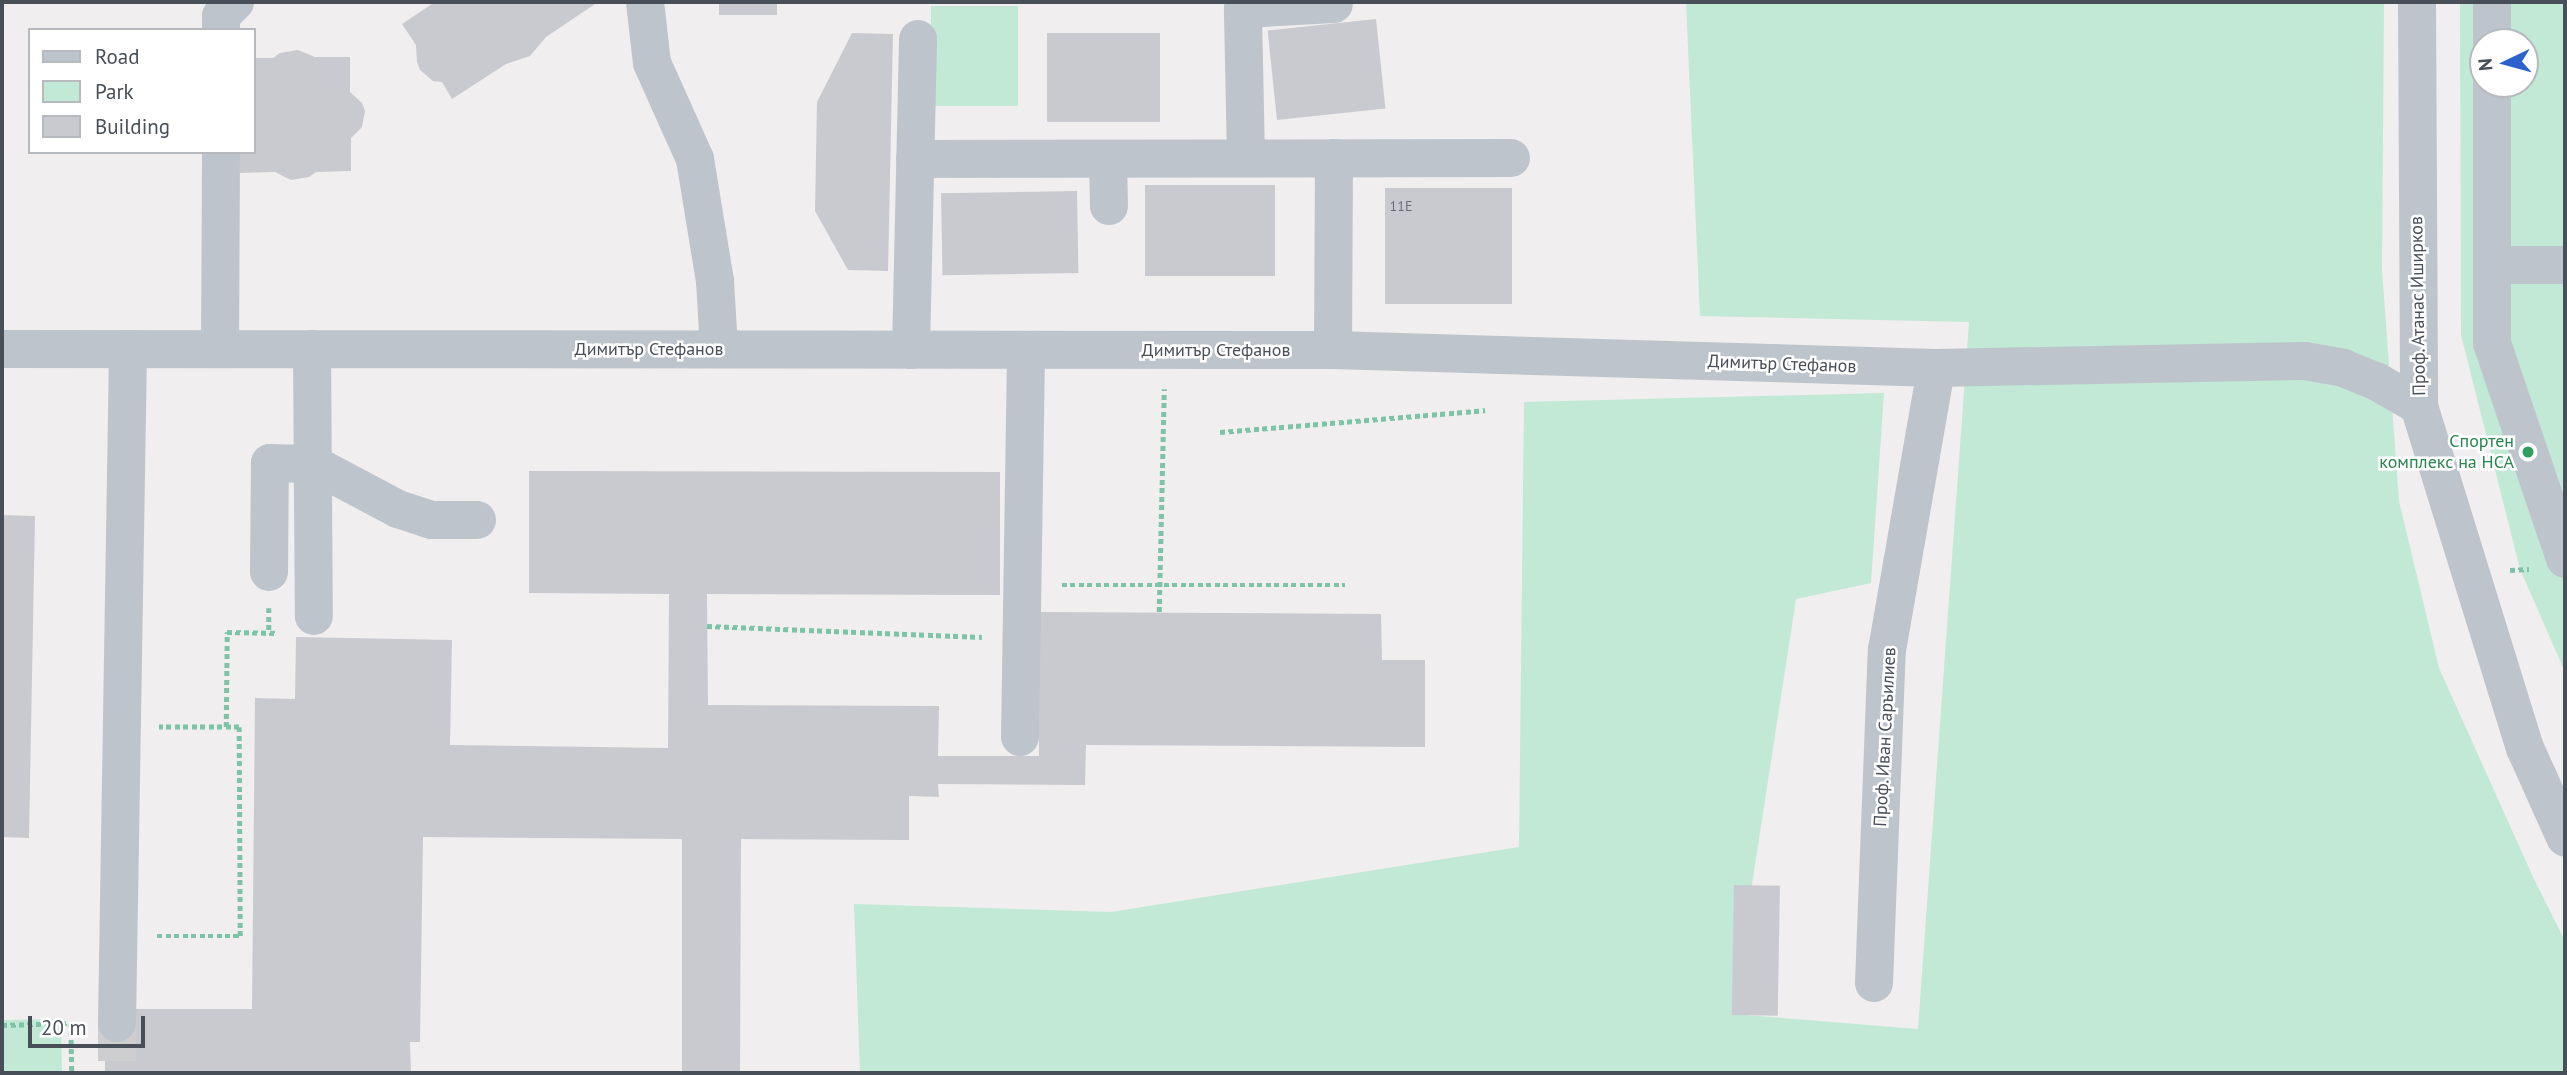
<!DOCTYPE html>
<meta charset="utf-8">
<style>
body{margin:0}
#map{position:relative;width:2567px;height:1075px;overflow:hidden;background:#f0eeee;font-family:"PT Sans",sans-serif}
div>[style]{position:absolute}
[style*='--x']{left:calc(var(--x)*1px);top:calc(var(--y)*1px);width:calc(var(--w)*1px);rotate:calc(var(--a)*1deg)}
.green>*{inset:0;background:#c1e9d5;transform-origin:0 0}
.building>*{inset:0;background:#c9cad0;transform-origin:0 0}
.minor-tunnel>*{height:38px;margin-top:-19px;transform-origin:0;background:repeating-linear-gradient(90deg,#ceced0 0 38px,transparent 0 57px)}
.path>*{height:4.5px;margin-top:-2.25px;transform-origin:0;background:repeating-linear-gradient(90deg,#7dc3a8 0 5px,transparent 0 8.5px)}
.minor>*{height:38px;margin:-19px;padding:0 19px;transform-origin:19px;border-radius:19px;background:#bec4cb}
.dots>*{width:19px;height:19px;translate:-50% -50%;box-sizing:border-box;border:4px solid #fff;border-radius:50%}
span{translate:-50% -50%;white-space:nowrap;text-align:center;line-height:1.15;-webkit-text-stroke:5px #fff;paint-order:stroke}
.number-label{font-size:14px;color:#686e77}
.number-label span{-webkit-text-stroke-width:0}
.street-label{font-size:18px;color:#484f59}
.leisure-label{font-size:18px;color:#27864d}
.right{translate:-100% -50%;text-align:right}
.frame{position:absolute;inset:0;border:4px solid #484f59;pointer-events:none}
.legend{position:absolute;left:28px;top:28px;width:228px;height:126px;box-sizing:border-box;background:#fff;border:2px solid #b6b9bd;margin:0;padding:9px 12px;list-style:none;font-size:21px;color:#484f59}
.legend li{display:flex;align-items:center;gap:14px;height:35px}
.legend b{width:35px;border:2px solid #b6b9bd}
.north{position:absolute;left:2469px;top:28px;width:70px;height:70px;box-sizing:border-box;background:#fff;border:2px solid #b6b9bd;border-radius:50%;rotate:265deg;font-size:19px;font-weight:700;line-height:28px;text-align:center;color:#484f59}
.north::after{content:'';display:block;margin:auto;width:24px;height:32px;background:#2d61cb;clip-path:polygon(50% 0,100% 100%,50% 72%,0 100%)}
.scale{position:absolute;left:28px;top:1016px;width:117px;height:32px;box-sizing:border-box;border:4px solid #484f59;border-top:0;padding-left:9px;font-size:21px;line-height:24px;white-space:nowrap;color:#484f59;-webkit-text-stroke:5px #fff;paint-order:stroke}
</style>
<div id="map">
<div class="green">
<i style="clip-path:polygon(1686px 2px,2384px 2px,2382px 270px,2399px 501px,2439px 668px,2533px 877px,2565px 941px,2565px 1073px,860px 1073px,854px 904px,1111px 912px,1519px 847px,1524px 402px,1884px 393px,1871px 583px,1796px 599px,1732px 1014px,1918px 1029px,1969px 322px,1700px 316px)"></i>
<i style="clip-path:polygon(evenodd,2460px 2px,2565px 2px,2565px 672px,2520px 569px,2461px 335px,2460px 2px,2483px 42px,2525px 42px,2525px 84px,2483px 84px,2483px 42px)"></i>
<i style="left:931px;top:6px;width:87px;height:100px"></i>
<i style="left:61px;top:1019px;width:54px;height:59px;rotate:89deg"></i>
</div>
<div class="building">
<i style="clip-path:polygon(435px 2px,598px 2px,546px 37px,530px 56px,506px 64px,452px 99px,442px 82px,433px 81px,420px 70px,417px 62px,416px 45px,402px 24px)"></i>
<i style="left:719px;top:2px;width:58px;height:13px"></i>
<i style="left:1376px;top:19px;width:90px;height:109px;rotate:84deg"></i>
<i style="clip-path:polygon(852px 33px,893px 34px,888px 271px,848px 270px,815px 211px,817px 102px)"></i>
<i style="left:1047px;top:33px;width:113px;height:89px"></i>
<i style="clip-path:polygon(298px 50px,315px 57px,350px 57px,350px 92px,362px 103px,365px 111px,362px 127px,351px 138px,351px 171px,316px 172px,309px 177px,291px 180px,275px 172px,240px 173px,240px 152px,254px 152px,254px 58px,273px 58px,280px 53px)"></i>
<i style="left:1145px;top:185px;width:130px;height:91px"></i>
<i style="left:1512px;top:188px;width:116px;height:127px;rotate:90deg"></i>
<i style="left:1077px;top:191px;width:82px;height:136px;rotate:89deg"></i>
<i style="clip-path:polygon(529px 471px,1000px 472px,1000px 595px,707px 594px,708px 705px,939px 706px,938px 756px,1039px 756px,1039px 612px,1381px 614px,1382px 660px,1425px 660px,1425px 747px,1086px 745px,1085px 785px,938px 784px,939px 797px,909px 796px,909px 840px,741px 839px,740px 1073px,682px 1073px,682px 839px,423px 837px,420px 1042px,410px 1042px,411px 1073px,105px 1073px,105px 1009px,252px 1009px,255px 698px,295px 699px,296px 637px,452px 640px,450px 745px,668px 748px,669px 594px,529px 593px)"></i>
<i style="clip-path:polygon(2px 515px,35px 516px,29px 838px,2px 837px)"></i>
<i style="left:1734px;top:885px;width:46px;height:130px;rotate:1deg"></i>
</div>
<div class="minor-tunnel">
<i style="--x:117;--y:1023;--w:50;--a:90"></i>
</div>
<div class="path">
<i style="--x:1220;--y:432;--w:266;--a:-4.7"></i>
<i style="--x:2510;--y:570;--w:19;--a:-3"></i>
<i style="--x:1062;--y:585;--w:283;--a:0"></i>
<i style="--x:269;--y:608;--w:24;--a:90"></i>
<i style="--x:1159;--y:612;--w:223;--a:-88.7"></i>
<i style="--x:707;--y:626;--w:275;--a:2.3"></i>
<i style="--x:226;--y:727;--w:95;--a:-89.4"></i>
<i style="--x:227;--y:632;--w:51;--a:1.1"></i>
<i style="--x:157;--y:936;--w:83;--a:0"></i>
<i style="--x:240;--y:936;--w:209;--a:-90.3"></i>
<i style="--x:239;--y:727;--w:80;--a:180"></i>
<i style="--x:2;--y:1025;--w:69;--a:-1.7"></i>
<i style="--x:71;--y:1023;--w:50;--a:88.9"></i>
</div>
<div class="minor">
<i style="--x:645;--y:2;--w:61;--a:83.5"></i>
<i style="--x:652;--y:63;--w:105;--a:65.9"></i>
<i style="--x:695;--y:159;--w:124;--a:80.7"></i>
<i style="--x:715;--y:281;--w:68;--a:86.6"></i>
<i style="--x:2417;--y:2;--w:404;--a:89.7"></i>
<i style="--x:2419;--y:406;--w:358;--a:72.8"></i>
<i style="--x:2525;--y:748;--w:98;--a:65.8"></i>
<i style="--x:2492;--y:2;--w:40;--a:90"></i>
<i style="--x:221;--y:30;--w:14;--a:-90"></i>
<i style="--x:221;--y:16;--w:20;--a:-45"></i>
<i style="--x:2492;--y:84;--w:259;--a:90"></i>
<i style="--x:2492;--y:343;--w:228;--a:71.3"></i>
<i style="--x:1246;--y:158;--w:149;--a:-91.2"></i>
<i style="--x:1243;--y:9;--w:91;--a:-3.1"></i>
<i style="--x:915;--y:159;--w:596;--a:-0.1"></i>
<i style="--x:1108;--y:159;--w:47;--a:88.8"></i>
<i style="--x:2492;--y:265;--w:73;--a:0"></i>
<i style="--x:2;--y:349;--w:1331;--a:0.04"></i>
<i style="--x:1333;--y:350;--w:603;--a:1.71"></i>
<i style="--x:1936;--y:368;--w:369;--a:-1.1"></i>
<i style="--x:2305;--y:361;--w:39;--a:10"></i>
<i style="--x:2343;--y:368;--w:35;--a:22"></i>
<i style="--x:2376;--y:381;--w:50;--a:30.2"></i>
<i style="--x:220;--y:349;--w:197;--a:-89.7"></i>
<i style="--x:312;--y:349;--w:267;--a:89.6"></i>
<i style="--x:911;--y:350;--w:311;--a:-88.7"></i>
<i style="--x:1333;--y:350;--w:192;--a:-89.7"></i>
<i style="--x:269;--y:572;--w:109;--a:-89.5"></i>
<i style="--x:270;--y:463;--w:43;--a:1.3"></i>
<i style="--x:313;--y:464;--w:96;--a:27.9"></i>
<i style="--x:398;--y:509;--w:35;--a:18"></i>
<i style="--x:431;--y:520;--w:46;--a:0"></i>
<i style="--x:1020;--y:737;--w:387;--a:-89.1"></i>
<i style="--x:1874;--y:983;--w:333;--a:-87.8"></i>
<i style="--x:1887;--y:650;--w:286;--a:-80.1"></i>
<i style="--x:117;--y:1023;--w:674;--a:-89.06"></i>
</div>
<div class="dots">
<i style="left:2528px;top:452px;background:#2e9e5b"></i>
</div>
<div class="number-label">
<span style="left:1401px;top:206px">11Е</span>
</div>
<div class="street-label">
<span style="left:2418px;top:306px;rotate:-91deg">Проф. Атанас Иширков</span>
<span style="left:649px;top:349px">Димитър Стефанов</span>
<span style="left:1216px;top:350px">Димитър Стефанов</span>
<span style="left:1782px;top:364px;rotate:2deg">Димитър Стефанов</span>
<span style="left:1885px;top:737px;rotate:-87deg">Проф. Иван Саръилиев</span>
</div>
<div class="leisure-label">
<span class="right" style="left:2514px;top:452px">Спортен<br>комплекс на НСА</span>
</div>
<div class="frame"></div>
<ul class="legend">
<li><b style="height:9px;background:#bec4cb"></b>Road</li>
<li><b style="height:19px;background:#c1e9d5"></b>Park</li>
<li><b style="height:19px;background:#c9cad0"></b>Building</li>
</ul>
<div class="north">N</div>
<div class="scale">20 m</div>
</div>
